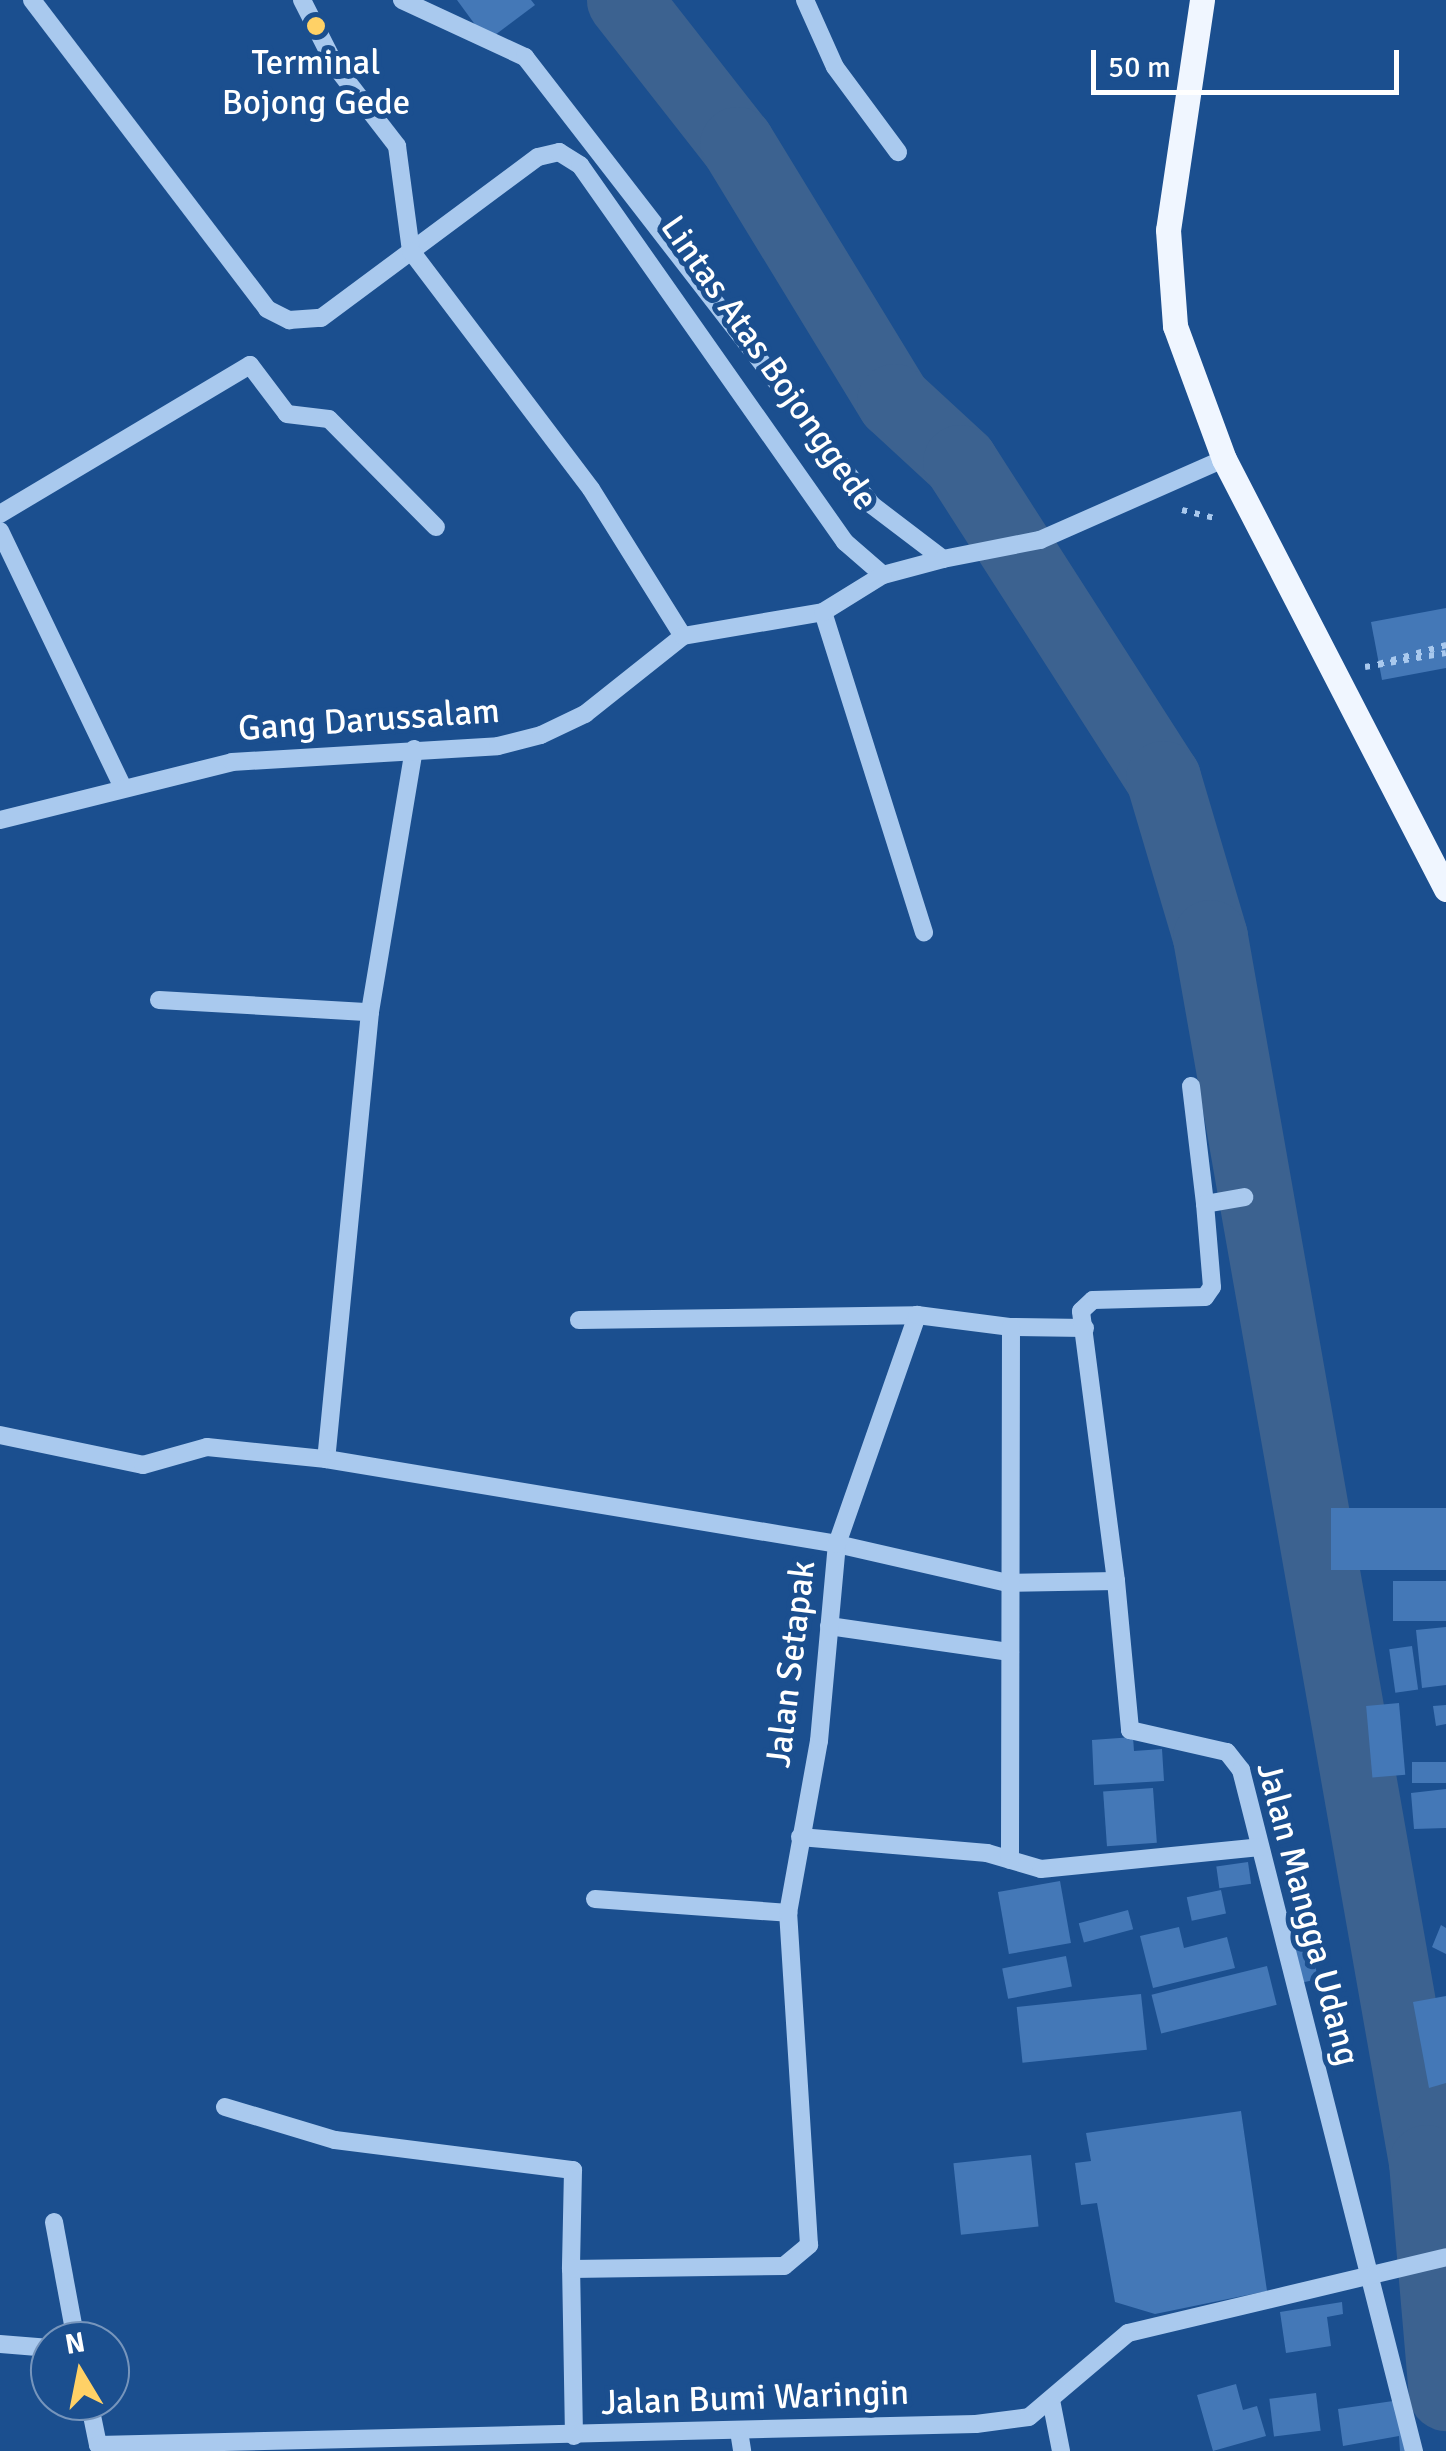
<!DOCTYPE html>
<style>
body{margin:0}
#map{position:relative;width:1446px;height:2451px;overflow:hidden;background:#1b4f8f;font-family:Signika,sans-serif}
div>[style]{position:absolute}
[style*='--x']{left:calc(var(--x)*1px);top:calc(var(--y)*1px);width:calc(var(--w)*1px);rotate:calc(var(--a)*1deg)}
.river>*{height:75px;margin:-37.5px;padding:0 37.5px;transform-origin:37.5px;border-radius:37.5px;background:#3c6290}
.building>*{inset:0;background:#4478b7;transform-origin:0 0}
.path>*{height:6px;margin-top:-3px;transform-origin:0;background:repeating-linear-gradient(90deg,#a9c9ee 0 5px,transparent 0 13px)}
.minor>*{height:18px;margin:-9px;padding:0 9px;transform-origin:9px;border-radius:9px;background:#a9c9ee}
.major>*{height:25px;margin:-12.5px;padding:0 12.5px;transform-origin:12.5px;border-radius:12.5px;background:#f0f6ff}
.dots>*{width:28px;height:28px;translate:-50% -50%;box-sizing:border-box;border:5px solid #1b4f8f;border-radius:50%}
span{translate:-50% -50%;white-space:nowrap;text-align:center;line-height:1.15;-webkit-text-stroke:10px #1b4f8f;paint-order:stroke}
.poi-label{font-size:35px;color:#fff}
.street-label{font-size:35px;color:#fff}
.north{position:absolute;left:30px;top:2321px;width:100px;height:100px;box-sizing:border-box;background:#1b4f8f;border:2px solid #7695bc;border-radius:50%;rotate:350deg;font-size:28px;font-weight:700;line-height:40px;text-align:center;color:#fff}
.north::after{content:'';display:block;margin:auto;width:35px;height:45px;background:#ffd166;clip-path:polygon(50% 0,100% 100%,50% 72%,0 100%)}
.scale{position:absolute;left:1091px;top:50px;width:308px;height:45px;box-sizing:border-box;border:5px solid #fff;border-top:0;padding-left:12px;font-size:30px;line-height:35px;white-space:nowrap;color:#fff;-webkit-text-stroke:8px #1b4f8f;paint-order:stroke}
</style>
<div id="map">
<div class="river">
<i style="--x:624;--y:0;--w:183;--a:51.9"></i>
<i style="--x:737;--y:144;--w:301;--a:58.6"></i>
<i style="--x:894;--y:401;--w:90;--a:42.7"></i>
<i style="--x:960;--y:462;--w:376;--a:57.3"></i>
<i style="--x:1163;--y:778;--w:166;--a:73.5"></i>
<i style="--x:1210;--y:937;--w:1244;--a:80"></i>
<i style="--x:1426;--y:2162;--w:232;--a:85.1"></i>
</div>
<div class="building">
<i style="clip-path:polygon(457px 0,531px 0,535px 5px,487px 41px)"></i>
<i style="clip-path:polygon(1446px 608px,1446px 668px,1382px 680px,1371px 622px)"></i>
<i style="left:1446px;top:1508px;width:62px;height:115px;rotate:90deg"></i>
<i style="left:1446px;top:1581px;width:40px;height:53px;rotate:90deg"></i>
<i style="clip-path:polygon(1446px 1627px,1446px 1685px,1422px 1688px,1416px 1630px)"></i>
<i style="left:1412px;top:1646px;width:44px;height:23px;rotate:82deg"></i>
<i style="left:1399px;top:1703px;width:72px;height:33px;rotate:85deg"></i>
<i style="clip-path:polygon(1446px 1705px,1446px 1724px,1436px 1726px,1433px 1706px)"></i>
<i style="clip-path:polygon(1133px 1737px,1134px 1751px,1162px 1749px,1164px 1781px,1094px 1785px,1092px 1740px)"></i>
<i style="left:1446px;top:1762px;width:21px;height:34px;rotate:90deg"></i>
<i style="left:1153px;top:1788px;width:55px;height:50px;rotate:86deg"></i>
<i style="clip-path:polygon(1446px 1789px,1446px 1828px,1414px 1829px,1411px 1793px)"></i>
<i style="left:1248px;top:1862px;width:22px;height:32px;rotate:82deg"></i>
<i style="left:1060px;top:1881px;width:63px;height:63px;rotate:80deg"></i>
<i style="left:1221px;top:1890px;width:24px;height:35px;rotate:78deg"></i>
<i style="left:1128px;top:1910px;width:20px;height:51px;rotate:75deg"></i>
<i style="clip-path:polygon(1441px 1925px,1446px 1928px,1446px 1954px,1432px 1947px)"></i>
<i style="clip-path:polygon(1179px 1927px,1184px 1948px,1227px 1937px,1235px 1968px,1153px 1988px,1140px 1936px)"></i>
<i style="left:1309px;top:1939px;width:41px;height:23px;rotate:77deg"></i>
<i style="left:1066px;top:1956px;width:31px;height:65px;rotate:79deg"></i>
<i style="left:1267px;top:1966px;width:40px;height:119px;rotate:76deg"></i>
<i style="left:1141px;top:1994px;width:56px;height:125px;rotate:84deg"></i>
<i style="clip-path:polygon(1446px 1996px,1446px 2083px,1429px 2088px,1413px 2002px)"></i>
<i style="clip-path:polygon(1241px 2111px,1267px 2291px,1155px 2314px,1115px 2302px,1097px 2203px,1081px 2205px,1075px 2163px,1091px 2161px,1086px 2133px)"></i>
<i style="left:1031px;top:2155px;width:72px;height:78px;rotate:84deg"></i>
<i style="clip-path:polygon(1342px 2302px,1343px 2314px,1327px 2317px,1331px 2346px,1286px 2353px,1280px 2312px)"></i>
<i style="clip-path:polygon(1236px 2384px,1243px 2410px,1257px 2406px,1266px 2436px,1213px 2451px,1197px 2395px)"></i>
<i style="left:1316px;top:2393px;width:38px;height:47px;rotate:83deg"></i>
<i style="clip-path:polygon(1400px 2400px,1412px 2451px,1400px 2451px,1399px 2436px,1343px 2446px,1338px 2409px)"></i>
</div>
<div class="path">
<i style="--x:1182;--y:510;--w:37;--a:14"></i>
<i style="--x:1379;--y:664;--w:70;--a:-15.8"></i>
<i style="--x:1365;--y:667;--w:82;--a:-9.8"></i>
</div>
<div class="minor">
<i style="--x:32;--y:0;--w:388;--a:52.7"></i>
<i style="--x:267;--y:309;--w:25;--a:27"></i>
<i style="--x:289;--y:320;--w:32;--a:-4"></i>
<i style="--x:321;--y:318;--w:270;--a:-36.6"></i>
<i style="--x:538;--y:157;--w:22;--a:-13"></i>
<i style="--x:559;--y:152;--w:25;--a:32"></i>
<i style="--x:580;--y:165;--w:461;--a:54.9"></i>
<i style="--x:845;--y:542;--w:50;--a:41"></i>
<i style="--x:883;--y:575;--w:62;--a:-14.9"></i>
<i style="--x:302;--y:0;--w:75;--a:63.1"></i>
<i style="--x:336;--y:67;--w:100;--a:52.3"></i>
<i style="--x:397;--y:146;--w:106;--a:82.4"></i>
<i style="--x:411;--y:251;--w:298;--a:52.9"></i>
<i style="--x:591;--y:489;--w:173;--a:58"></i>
<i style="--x:402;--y:0;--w:136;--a:24.9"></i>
<i style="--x:525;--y:57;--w:567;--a:52.24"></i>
<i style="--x:872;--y:505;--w:89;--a:37.3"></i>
<i style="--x:943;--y:559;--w:99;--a:-11.1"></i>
<i style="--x:1040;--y:540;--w:201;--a:-23.8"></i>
<i style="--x:805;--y:0;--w:73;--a:65.9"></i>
<i style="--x:835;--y:67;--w:106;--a:53.5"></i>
<i style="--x:0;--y:514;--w:291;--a:-30.8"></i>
<i style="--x:250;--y:365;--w:61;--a:52.9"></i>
<i style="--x:287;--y:414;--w:42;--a:6.8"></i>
<i style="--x:329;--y:419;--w:152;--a:45.3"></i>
<i style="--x:0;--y:531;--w:283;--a:64.4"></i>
<i style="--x:823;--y:612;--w:336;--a:72.5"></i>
<i style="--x:414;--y:749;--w:267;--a:99.5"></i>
<i style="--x:370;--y:1012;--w:449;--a:95.6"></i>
<i style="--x:326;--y:1459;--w:518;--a:9.44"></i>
<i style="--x:837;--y:1544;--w:174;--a:12.9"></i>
<i style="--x:1007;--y:1583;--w:109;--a:-1.1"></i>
<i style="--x:1116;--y:1581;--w:150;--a:84.6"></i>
<i style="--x:1130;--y:1730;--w:99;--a:12.8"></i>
<i style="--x:1227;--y:1752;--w:23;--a:52"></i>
<i style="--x:1241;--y:1770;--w:703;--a:75.75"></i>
<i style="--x:0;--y:820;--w:239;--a:-14"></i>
<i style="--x:232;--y:762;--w:266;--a:-3.4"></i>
<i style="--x:498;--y:746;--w:44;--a:-14.3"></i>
<i style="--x:541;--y:735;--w:49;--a:-25.5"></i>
<i style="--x:585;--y:714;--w:125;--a:-38.5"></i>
<i style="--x:683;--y:636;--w:142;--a:-9.7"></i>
<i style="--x:823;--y:612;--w:70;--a:-31.7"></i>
<i style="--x:159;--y:1000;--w:211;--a:3.3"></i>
<i style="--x:1191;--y:1086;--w:119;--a:83.2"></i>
<i style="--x:1205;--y:1204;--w:40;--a:-10"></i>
<i style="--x:579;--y:1320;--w:338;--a:-0.8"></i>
<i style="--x:1011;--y:1327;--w:74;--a:0.8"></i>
<i style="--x:0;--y:1435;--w:146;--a:11.8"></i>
<i style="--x:143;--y:1465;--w:66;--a:-15.7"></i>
<i style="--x:207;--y:1447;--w:120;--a:5.8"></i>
<i style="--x:1116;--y:1581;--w:272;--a:-97.4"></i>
<i style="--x:1081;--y:1311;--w:16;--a:-43"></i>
<i style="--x:1093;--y:1300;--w:112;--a:-1.5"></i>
<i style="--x:1205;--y:1297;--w:12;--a:-55"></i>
<i style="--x:1212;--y:1287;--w:83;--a:-94.8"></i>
<i style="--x:829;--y:1626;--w:183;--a:8.2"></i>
<i style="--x:800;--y:1837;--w:188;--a:4.9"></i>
<i style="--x:987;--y:1853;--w:56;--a:16.5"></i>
<i style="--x:1041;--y:1869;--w:220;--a:-5.7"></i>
<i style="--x:595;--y:1899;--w:194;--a:4.1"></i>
<i style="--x:225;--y:2107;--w:115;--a:16.7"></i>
<i style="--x:335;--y:2140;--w:240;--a:7.2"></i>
<i style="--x:573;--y:2170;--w:99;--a:91.2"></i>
<i style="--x:54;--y:2222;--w:121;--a:79.5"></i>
<i style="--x:0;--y:2344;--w:50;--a:4.6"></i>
<i style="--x:1051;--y:2400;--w:52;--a:78.9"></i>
<i style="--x:89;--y:2401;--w:45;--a:78.4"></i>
<i style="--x:98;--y:2445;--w:878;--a:-1.37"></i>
<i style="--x:976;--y:2424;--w:53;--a:-7.5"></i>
<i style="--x:1029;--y:2417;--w:130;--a:-40.3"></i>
<i style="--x:1128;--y:2333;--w:327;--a:-13.4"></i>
<i style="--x:739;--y:2431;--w:20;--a:81"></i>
<i style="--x:574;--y:2436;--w:167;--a:-91"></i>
<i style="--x:571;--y:2269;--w:213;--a:-0.8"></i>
<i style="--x:784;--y:2266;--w:33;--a:-40"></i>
<i style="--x:809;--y:2245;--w:333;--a:-93.6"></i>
<i style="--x:788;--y:1913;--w:175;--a:-79.8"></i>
<i style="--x:819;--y:1741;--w:198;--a:-84.8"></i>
<i style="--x:837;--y:1544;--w:243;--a:-70.7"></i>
<i style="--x:917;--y:1315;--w:95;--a:7.3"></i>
<i style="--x:1011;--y:1327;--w:533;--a:90.11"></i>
</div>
<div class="major">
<i style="--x:1202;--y:0;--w:232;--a:98.4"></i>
<i style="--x:1168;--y:230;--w:96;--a:85.8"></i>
<i style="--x:1175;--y:326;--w:142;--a:69.8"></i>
<i style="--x:1224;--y:459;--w:484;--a:62.7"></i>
</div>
<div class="dots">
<i style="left:316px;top:26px;background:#ffd166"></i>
</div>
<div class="poi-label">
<span style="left:316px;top:83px">Terminal<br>Bojong Gede</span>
</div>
<div class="street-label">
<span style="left:769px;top:363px;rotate:55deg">Lintas Atas Bojonggede</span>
<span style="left:369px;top:720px;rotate:-4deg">Gang Darussalam</span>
<span style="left:791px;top:1664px;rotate:-83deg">Jalan Setapak</span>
<span style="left:1308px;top:1914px;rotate:75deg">Jalan Mangga Udang</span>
<span style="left:755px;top:2398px;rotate:-2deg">Jalan Bumi Waringin</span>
</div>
<div class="north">N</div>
<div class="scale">50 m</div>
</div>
